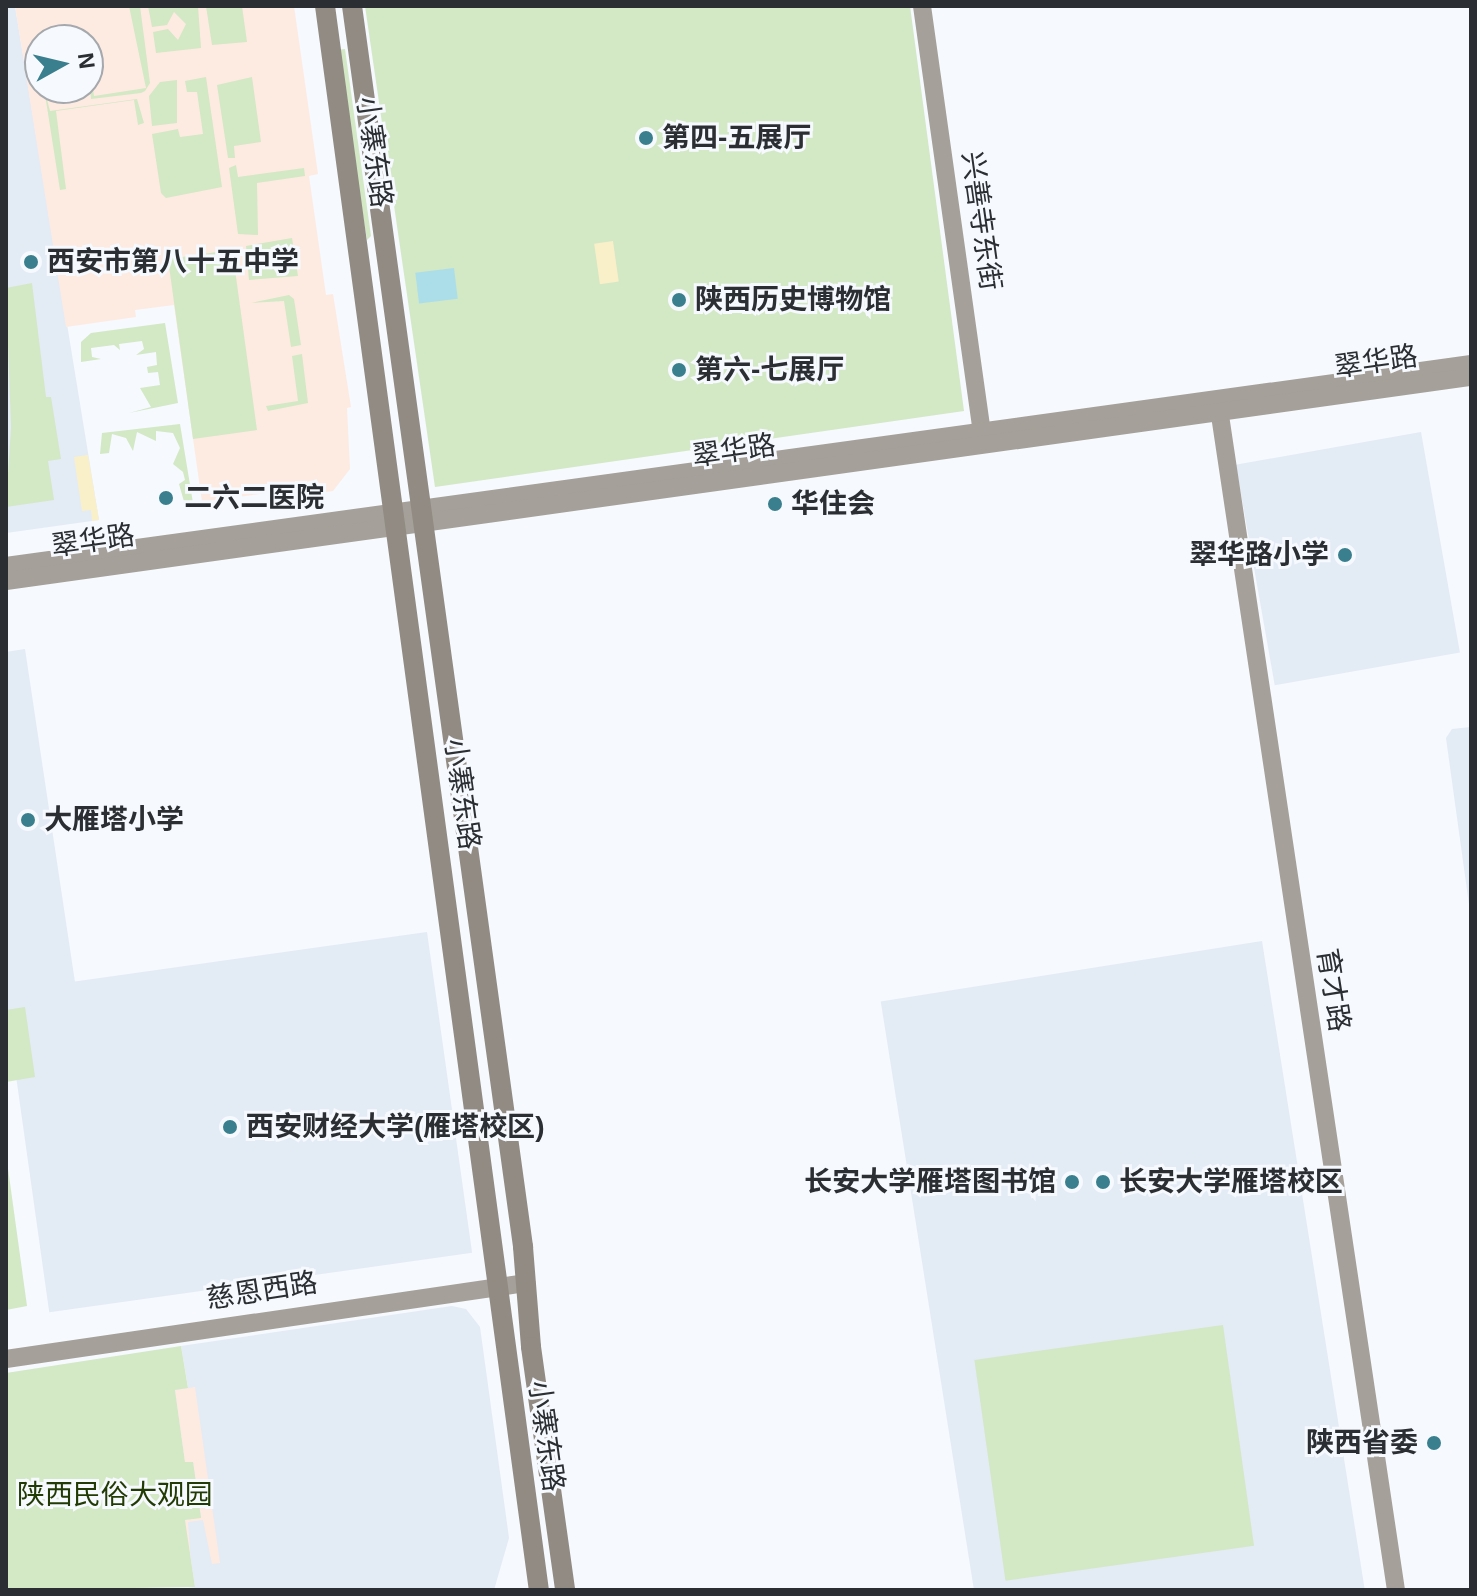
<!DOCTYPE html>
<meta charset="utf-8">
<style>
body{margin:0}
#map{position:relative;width:1477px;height:1596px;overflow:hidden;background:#f6f9fe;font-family:Arial,"Noto Sans SC",sans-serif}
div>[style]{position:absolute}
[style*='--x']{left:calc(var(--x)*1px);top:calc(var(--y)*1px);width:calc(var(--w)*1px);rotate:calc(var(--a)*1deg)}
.built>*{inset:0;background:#e3ebf5;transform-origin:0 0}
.industrial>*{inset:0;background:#fdebe1}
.green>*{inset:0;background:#d3e8c4;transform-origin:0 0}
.sand>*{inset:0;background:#f9f0ca;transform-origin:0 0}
.water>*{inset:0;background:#acdee9;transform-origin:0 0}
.secondary>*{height:18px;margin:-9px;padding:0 9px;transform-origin:9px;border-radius:9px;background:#a5a099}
.primary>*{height:20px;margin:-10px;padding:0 10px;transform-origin:10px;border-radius:10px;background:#918b83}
.dots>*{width:22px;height:22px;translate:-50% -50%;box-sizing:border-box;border:4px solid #f6f9fe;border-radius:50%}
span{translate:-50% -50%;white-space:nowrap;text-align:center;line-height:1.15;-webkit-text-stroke:6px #f6f9fe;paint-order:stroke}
.poi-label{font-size:28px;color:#2b2e32;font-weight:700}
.left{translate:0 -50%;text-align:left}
.right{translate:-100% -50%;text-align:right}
.street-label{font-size:28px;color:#2b2e32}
.park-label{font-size:28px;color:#223b05}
.frame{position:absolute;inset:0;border:8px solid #2b2e32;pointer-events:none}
.north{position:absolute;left:24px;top:24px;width:80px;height:80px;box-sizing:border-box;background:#f6f9fe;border:2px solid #a5a8ac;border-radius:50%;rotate:82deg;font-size:22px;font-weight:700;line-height:32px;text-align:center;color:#2b2e32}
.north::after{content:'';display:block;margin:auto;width:28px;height:36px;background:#3a7f8d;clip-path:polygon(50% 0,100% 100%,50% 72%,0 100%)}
</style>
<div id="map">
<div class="built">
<i style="clip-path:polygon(6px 6px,15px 6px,99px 520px,6px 533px)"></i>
<i style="left:1421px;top:432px;width:224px;height:188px;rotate:80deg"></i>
<i style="clip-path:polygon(25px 649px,76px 989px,6px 999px,6px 652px)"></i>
<i style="clip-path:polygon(1471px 727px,1471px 919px,1446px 738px,1452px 729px)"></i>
<i style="left:427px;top:932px;width:324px;height:427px;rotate:82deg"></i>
<i style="left:1262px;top:941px;width:657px;height:386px;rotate:81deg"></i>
<i style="clip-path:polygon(452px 1306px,466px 1309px,480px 1327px,509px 1538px,494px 1590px,174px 1590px,195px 1587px,185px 1520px,200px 1518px,175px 1390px,188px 1387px,181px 1346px)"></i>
</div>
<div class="industrial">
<i style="clip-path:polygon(evenodd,15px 6px,294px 6px,318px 174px,309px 176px,326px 295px,333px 294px,351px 407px,347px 408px,350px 469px,333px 491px,311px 494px,309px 487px,202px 502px,174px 305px,135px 310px,136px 317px,66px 327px,15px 6px,40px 40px,88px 40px,88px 88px,40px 88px,40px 40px)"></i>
<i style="clip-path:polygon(195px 1387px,220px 1563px,212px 1564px,203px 1520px,188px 1522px,191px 1564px,185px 1520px,201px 1517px,193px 1462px,185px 1463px,175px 1390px)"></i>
</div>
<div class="green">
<i style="clip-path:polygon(129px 6px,140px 6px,150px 83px,145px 91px,141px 93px,91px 99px,88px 53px,94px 96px,146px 88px)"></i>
<i style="clip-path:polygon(148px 6px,198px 6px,201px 48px,156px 53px,153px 32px,168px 29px,178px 40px,186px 24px,174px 12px,167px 25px,152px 27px)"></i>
<i style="clip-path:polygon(206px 6px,242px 6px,247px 42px,212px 45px)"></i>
<i style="clip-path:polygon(365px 6px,910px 6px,964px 411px,435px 487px)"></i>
<i style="clip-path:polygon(345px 49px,371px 236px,367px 240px,336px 50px)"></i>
<i style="clip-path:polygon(206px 77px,222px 187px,166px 198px,161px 193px,152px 134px,178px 129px,180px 137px,203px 134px,197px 92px,187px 92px,185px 81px)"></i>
<i style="clip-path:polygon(252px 77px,261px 142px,234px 146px,235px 158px,228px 158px,217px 85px)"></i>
<i style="clip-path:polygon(177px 80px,177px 123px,152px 126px,149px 96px,160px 82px)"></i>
<i style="clip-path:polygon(44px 88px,50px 111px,137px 99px,144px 123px,138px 125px,134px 100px,56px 111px,66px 189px,60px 190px)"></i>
<i style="clip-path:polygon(236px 165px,238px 177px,304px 168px,305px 176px,257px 183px,258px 235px,238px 234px,229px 168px)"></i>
<i style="clip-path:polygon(292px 238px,298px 276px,249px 280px,246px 246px)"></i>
<i style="clip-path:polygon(224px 251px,233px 255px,257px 430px,193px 439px,168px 259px)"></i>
<i style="clip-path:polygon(32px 283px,46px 397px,51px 397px,61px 459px,48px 461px,54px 500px,6px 507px,11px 427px,6px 288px)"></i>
<i style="clip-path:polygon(289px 295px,294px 299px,301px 345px,291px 347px,284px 301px,251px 303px)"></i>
<i style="clip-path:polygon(165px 323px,178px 403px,129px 413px,151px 407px,140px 388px,160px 385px,158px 372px,148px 373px,147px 367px,157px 365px,156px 352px,136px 355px,144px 349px,142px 341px,119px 344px,120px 350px,114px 345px,91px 348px,92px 357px,101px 359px,81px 362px,81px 342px,91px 333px)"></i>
<i style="clip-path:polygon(302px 354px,308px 403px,268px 411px,266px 406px,298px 401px,292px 356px)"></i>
<i style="clip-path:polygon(180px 424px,193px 503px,185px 505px,179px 484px,185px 480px,183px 472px,173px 464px,180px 448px,173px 433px,156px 431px,156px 441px,137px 432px,133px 451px,126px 438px,112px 434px,109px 453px,100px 454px,102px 433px)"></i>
<i style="clip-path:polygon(25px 1007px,35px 1077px,6px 1082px,6px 1010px)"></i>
<i style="clip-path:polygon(6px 1154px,27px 1306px,6px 1310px)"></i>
<i style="left:1223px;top:1325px;width:223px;height:251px;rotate:82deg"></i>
<i style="clip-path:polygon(181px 1346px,188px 1388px,175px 1390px,185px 1462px,193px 1462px,201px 1518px,185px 1520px,195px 1587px,6px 1590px,6px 1373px)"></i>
</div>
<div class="sand">
<i style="left:613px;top:241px;width:41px;height:19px;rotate:82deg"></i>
<i style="clip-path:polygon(88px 455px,99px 520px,92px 521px,91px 510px,82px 511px,74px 457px)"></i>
</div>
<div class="water">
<i style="left:454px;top:268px;width:31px;height:39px;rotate:83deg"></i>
</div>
<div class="secondary">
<i style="--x:922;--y:6;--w:437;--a:82"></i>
<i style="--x:1218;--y:402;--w:1201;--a:81.48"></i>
<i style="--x:6;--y:566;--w:1479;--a:-7.85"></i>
<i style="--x:6;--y:581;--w:1479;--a:-7.93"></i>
<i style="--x:6;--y:1359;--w:526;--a:-8.32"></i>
</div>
<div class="primary">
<i style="--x:325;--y:6;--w:1598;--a:82.31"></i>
<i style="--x:352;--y:6;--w:1253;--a:82.15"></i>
<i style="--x:523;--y:1247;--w:100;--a:85.4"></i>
<i style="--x:531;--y:1347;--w:245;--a:82"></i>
</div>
<div class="dots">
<i style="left:646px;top:138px;background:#3a7f8d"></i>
<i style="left:31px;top:262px;background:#3a7f8d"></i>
<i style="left:679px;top:300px;background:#3a7f8d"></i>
<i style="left:679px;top:370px;background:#3a7f8d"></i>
<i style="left:166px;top:498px;background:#3a7f8d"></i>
<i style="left:775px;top:504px;background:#3a7f8d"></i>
<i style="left:1345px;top:555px;background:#3a7f8d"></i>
<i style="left:28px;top:820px;background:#3a7f8d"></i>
<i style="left:230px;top:1127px;background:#3a7f8d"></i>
<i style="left:1072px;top:1182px;background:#3a7f8d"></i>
<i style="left:1103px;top:1182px;background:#3a7f8d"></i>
<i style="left:1434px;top:1443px;background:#3a7f8d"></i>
</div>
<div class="poi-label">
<span class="left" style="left:662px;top:138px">第四-五展厅</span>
<span class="left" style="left:47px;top:262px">西安市第八十五中学</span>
<span class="left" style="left:695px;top:300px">陕西历史博物馆</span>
<span class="left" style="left:695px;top:370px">第六-七展厅</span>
<span class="left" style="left:184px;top:498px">二六二医院</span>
<span class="left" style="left:791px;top:504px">华住会</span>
<span class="right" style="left:1329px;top:555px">翠华路小学</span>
<span class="left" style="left:44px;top:820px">大雁塔小学</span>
<span class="left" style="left:246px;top:1127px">西安财经大学(雁塔校区)</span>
<span class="right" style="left:1056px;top:1182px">长安大学雁塔图书馆</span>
<span class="left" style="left:1119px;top:1182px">长安大学雁塔校区</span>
<span class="right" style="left:1418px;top:1443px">陕西省委</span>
</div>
<div class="street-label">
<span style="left:374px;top:152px;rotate:82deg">小寨东路</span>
<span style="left:981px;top:221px;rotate:82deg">兴善寺东街</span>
<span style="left:1376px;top:362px;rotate:-8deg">翠华路</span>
<span style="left:734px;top:451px;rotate:-8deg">翠华路</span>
<span style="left:93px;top:541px;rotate:-8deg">翠华路</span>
<span style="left:462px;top:794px;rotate:82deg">小寨东路</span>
<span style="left:1333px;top:990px;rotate:81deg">育才路</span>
<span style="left:262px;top:1291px;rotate:-9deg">慈恩西路</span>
<span style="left:546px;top:1436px;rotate:82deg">小寨东路</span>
</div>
<div class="park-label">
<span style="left:115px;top:1495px">陕西民俗大观园</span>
</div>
<div class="frame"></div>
<div class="north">N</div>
</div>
